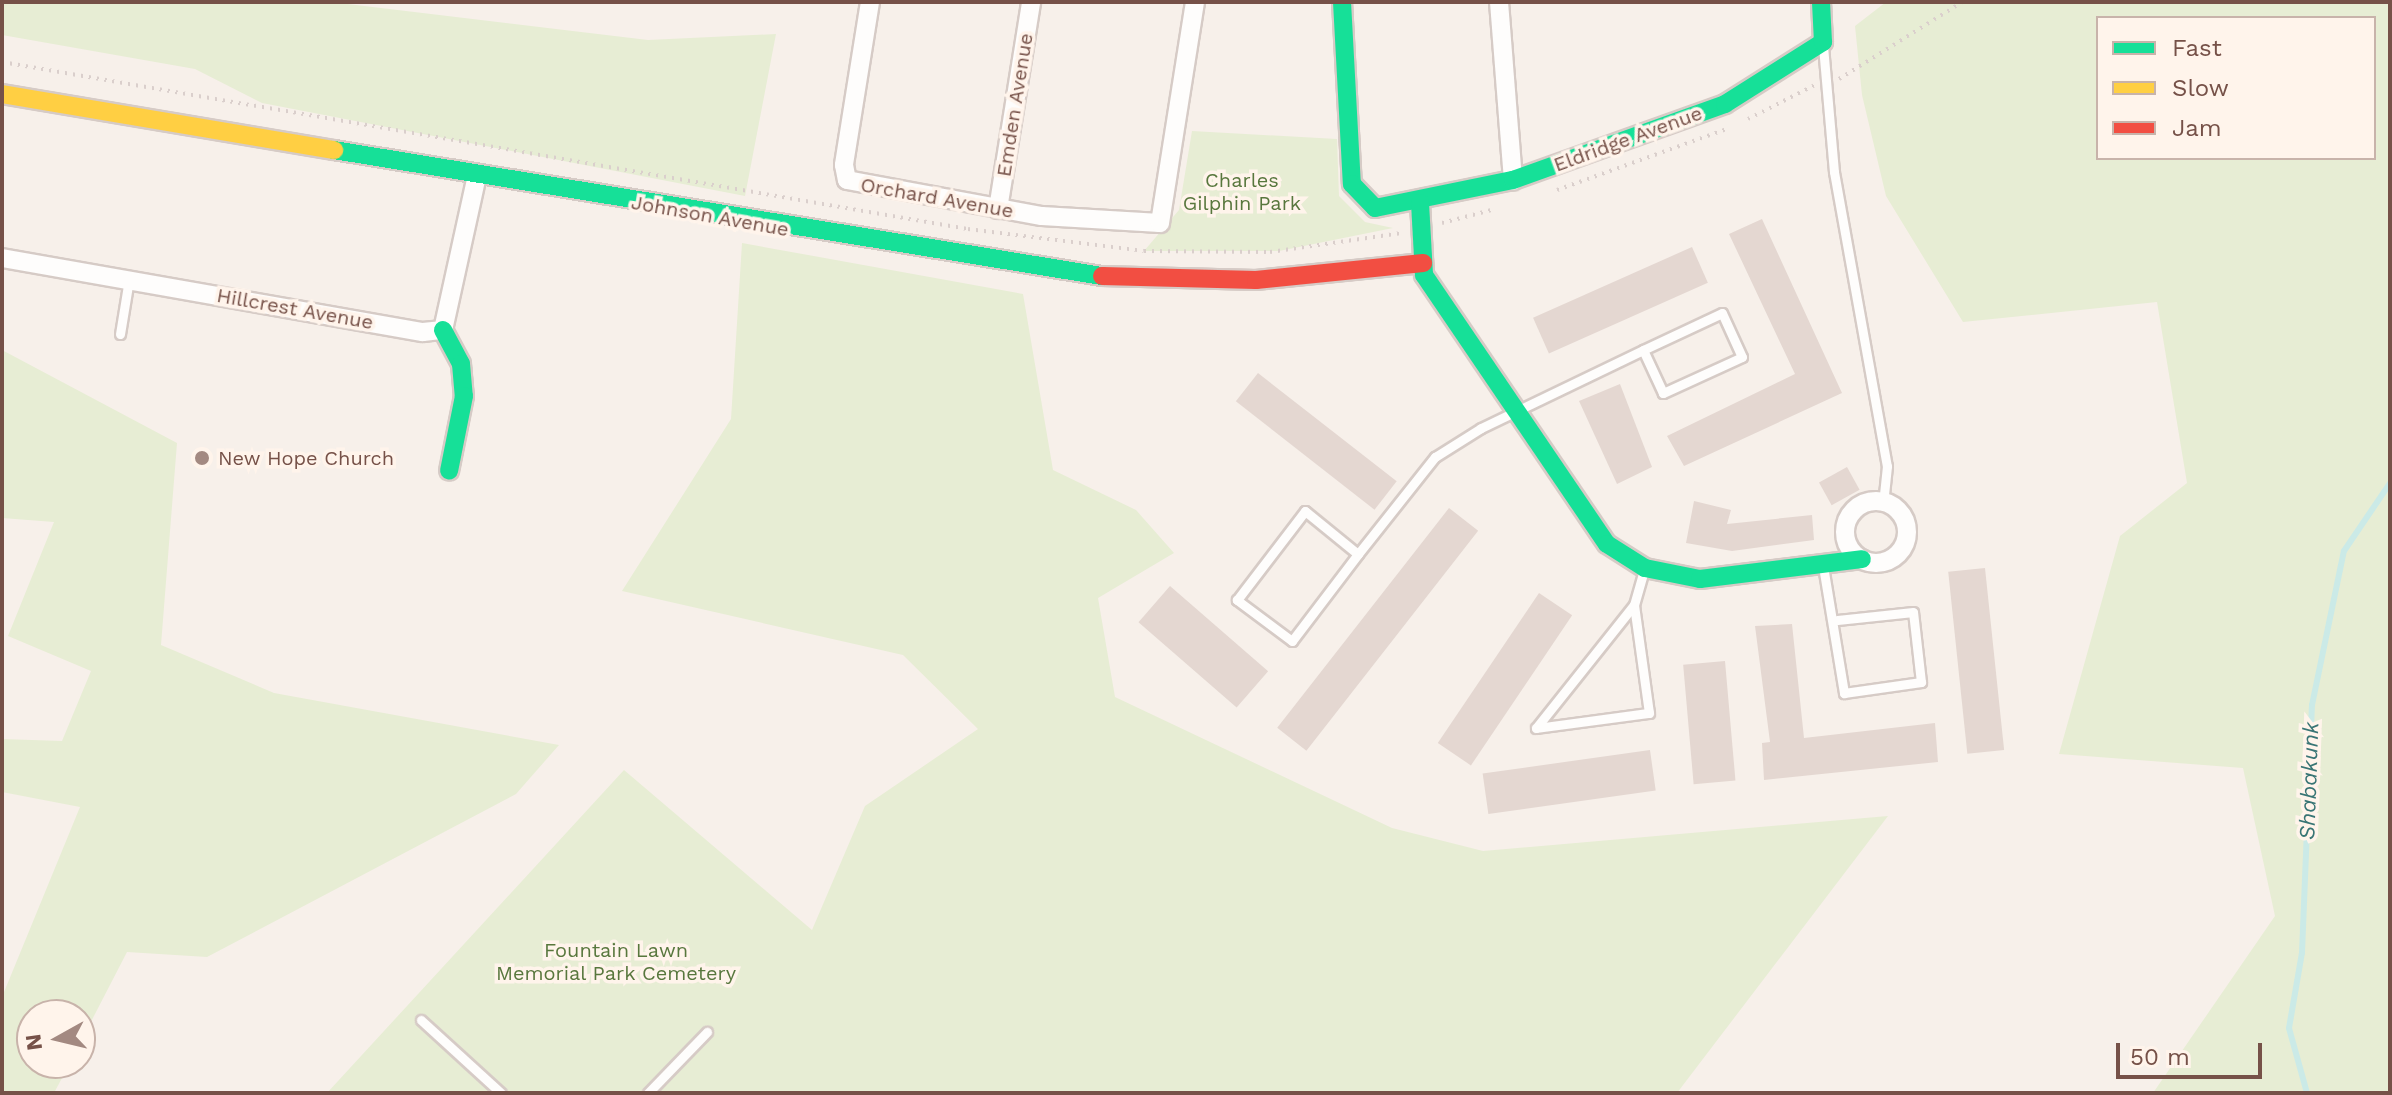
<!DOCTYPE html>
<style>
body{margin:0}
#map{position:relative;width:2392px;height:1095px;overflow:hidden;background:#f7f0ea;font-family:"Work Sans",sans-serif}
div>[style]{position:absolute}
[style*='--x']{left:calc(var(--x)*1px);top:calc(var(--y)*1px);width:calc(var(--w)*1px);rotate:calc(var(--a)*1deg)}
.green>*{inset:0;background:#e7edd4}
.stream>*{height:6px;margin:-3px;padding:0 3px;transform-origin:3px;border-radius:3px;background:#cbeae7}
.building>*{inset:0;background:#e4d7d1;transform-origin:0 0}
.path>*{height:4px;margin-top:-2px;transform-origin:0;background:repeating-linear-gradient(90deg,#dacfcc 0 2px,transparent 0 8px)}
.roads{filter:drop-shadow(2px 0 #d6cbc6) drop-shadow(-2px 0 #d6cbc6) drop-shadow(0 2px #d6cbc6) drop-shadow(0 -2px #d6cbc6)}
.lane>*{height:9px;margin:-4.5px;padding:0 4.5px;transform-origin:4.5px;border-radius:4.5px;background:#fefdfc}
.street>*{height:18px;margin:-9px;padding:0 9px;transform-origin:9px;border-radius:9px;background:#fefdfc}
.street>.ring{margin:-9px;padding:0;box-sizing:content-box;background:none;border:18px solid #fefdfc;border-radius:50%}
.fast>*{height:18px;margin:-9px;padding:0 9px;transform-origin:9px;border-radius:9px;background:#16e098}
.slow>*{height:18px;margin:-9px;padding:0 9px;transform-origin:9px;border-radius:9px;background:#ffcf43}
.jam>*{height:18px;margin:-9px;padding:0 9px;transform-origin:9px;border-radius:9px;background:#f24e42}
.dots>*{width:22px;height:22px;translate:-50% -50%;box-sizing:border-box;border:4px solid #fff4eb;border-radius:50%}
span{translate:-50% -50%;white-space:nowrap;text-align:center;line-height:1.15;-webkit-text-stroke:7px #fff4eb;paint-order:stroke}
.street-label{font-size:20px;color:#765148}
.park-label{font-size:20px;color:#58773d}
.poi-label{font-size:20px;color:#765148}
.left{translate:0 -50%;text-align:left}
.water-label{font-size:22px;color:#397575;font-style:italic}
.frame{position:absolute;inset:0;border:4px solid #765148;pointer-events:none}
.legend{position:absolute;left:2096px;top:16px;width:280px;height:144px;box-sizing:border-box;background:#fff4eb;border:2px solid #c8b3aa;margin:0;padding:10px 14px;list-style:none;font-size:24px;color:#765148}
.legend li{display:flex;align-items:center;gap:16px;height:40px}
.legend b{width:40px;border:2px solid #c8b3aa}
.north{position:absolute;left:16px;top:999px;width:80px;height:80px;box-sizing:border-box;background:#fff4eb;border:2px solid #c8b3aa;border-radius:50%;rotate:262deg;font-size:22px;font-weight:700;line-height:32px;text-align:center;color:#765148}
.north::after{content:'';display:block;margin:auto;width:28px;height:36px;background:#a38981;clip-path:polygon(50% 0,100% 100%,50% 72%,0 100%)}
.scale{position:absolute;left:2116px;top:1043px;width:146px;height:36px;box-sizing:border-box;border:4px solid #765148;border-top:0;padding-left:10px;font-size:24px;line-height:28px;white-space:nowrap;color:#765148;-webkit-text-stroke:6px #fff4eb;paint-order:stroke}
</style>
<div id="map">
<div class="green">
<i style="clip-path:polygon(2px 2px,331px 2px,648px 40px,776px 34px,745px 196px,262px 103px,195px 69px,2px 35px)"></i>
<i style="clip-path:polygon(evenodd,1886px 2px,2390px 2px,2390px 1093px,2153px 1093px,2275px 916px,2243px 768px,2059px 754px,2120px 536px,2187px 483px,2157px 302px,1963px 322px,1886px 196px,1862px 95px,1855px 26px,1886px 2px,2374px 18px,2374px 158px,2098px 158px,2098px 18px,2374px 18px)"></i>
<i style="clip-path:polygon(1192px 131px,1337px 139px,1339px 196px,1365px 222px,1393px 228px,1279px 251px,1144px 251px,1179px 210px)"></i>
<i style="clip-path:polygon(742px 243px,1023px 294px,1053px 470px,1136px 510px,1174px 553px,1098px 598px,1115px 697px,1392px 828px,1483px 851px,1888px 816px,1677px 1093px,327px 1093px,624px 770px,812px 930px,865px 806px,978px 729px,903px 655px,622px 591px,731px 419px)"></i>
<i style="clip-path:polygon(2px 350px,177px 443px,161px 645px,274px 693px,559px 745px,516px 794px,207px 957px,127px 952px,80px 1043px,80px 1015px,32px 1015px,32px 1063px,70px 1063px,54px 1093px,2px 1093px,2px 997px,80px 807px,2px 792px,2px 739px,62px 741px,91px 671px,8px 636px,54px 522px,2px 518px)"></i>
</div>
<div class="stream">
<i style="--x:2307;--y:1093;--w:67;--a:-105.5"></i>
<i style="--x:2289;--y:1028;--w:76;--a:-80.2"></i>
<i style="--x:2302;--y:953;--w:248;--a:-87.7"></i>
<i style="--x:2312;--y:705;--w:157;--a:-78.3"></i>
<i style="--x:2344;--y:551;--w:82;--a:-55.9"></i>
</div>
<div class="building">
<i style="clip-path:polygon(1762px 219px,1842px 393px,1684px 466px,1667px 436px,1795px 374px,1729px 234px)"></i>
<i style="left:1692px;top:247px;width:39px;height:174px;rotate:66deg"></i>
<i style="left:1258px;top:373px;width:176px;height:36px;rotate:38deg"></i>
<i style="clip-path:polygon(1620px 384px,1652px 467px,1617px 484px,1579px 401px)"></i>
<i style="left:1847px;top:467px;width:26px;height:32px;rotate:61deg"></i>
<i style="clip-path:polygon(1694px 501px,1731px 510px,1727px 524px,1812px 515px,1814px 540px,1732px 551px,1686px 543px)"></i>
<i style="left:1449px;top:508px;width:37px;height:279px;rotate:38deg"></i>
<i style="left:1985px;top:568px;width:183px;height:37px;rotate:84deg"></i>
<i style="left:1170px;top:586px;width:130px;height:48px;rotate:41deg"></i>
<i style="left:1539px;top:593px;width:40px;height:181px;rotate:34deg"></i>
<i style="clip-path:polygon(1792px 624px,1804px 738px,1935px 723px,1938px 762px,1764px 780px,1762px 743px,1770px 742px,1755px 626px)"></i>
<i style="left:1725px;top:661px;width:120px;height:42px;rotate:85deg"></i>
<i style="left:1650px;top:750px;width:41px;height:169px;rotate:82deg"></i>
</div>
<div class="path">
<i style="--x:2;--y:62;--w:980;--a:9.81"></i>
<i style="--x:968;--y:229;--w:177;--a:7.1"></i>
<i style="--x:1144;--y:251;--w:126;--a:0.5"></i>
<i style="--x:1270;--y:252;--w:133;--a:-8.2"></i>
<i style="--x:1839;--y:79;--w:145;--a:-32"></i>
<i style="--x:1748;--y:119;--w:75;--a:-26.9"></i>
<i style="--x:1557;--y:190;--w:183;--a:-19.8"></i>
<i style="--x:1442;--y:223;--w:55;--a:-14.8"></i>
</div>
<div class="roads">
<div class="lane">
<i style="--x:1823;--y:46;--w:126;--a:85"></i>
<i style="--x:1834;--y:172;--w:299;--a:79.8"></i>
<i style="--x:1887;--y:466;--w:36;--a:96"></i>
<i style="--x:1722;--y:313;--w:48;--a:65.6"></i>
<i style="--x:1742;--y:357;--w:87;--a:155.5"></i>
<i style="--x:1663;--y:393;--w:47;--a:-114.9"></i>
<i style="--x:1643;--y:350;--w:87;--a:-25.1"></i>
<i style="--x:120;--y:334;--w:56;--a:-80.7"></i>
<i style="--x:1358;--y:554;--w:109;--a:127.2"></i>
<i style="--x:1292;--y:641;--w:69;--a:-143.3"></i>
<i style="--x:1237;--y:600;--w:112;--a:-52.6"></i>
<i style="--x:1305;--y:511;--w:68;--a:39.1"></i>
<i style="--x:1358;--y:554;--w:124;--a:-51.6"></i>
<i style="--x:1435;--y:457;--w:54;--a:-32.2"></i>
<i style="--x:1481;--y:428;--w:180;--a:-25.7"></i>
<i style="--x:1823;--y:566;--w:129;--a:80.6"></i>
<i style="--x:1844;--y:693;--w:78;--a:-8.1"></i>
<i style="--x:1921;--y:682;--w:70;--a:-96.5"></i>
<i style="--x:1913;--y:612;--w:76;--a:174"></i>
<i style="--x:1536;--y:728;--w:114;--a:-7.6"></i>
<i style="--x:1649;--y:713;--w:109;--a:-97.9"></i>
<i style="--x:1536;--y:728;--w:157;--a:-51.5"></i>
<i style="--x:1634;--y:605;--w:35;--a:-74"></i>
<i style="--x:421;--y:1020;--w:108;--a:42.4"></i>
<i style="--x:648;--y:1093;--w:85;--a:-46"></i>
</div>
<div class="street">
<i style="--x:870;--y:2;--w:165;--a:99.1"></i>
<i style="--x:844;--y:165;--w:15;--a:79"></i>
<i style="--x:847;--y:180;--w:198;--a:10.5"></i>
<i style="--x:1042;--y:216;--w:118;--a:3.4"></i>
<i style="--x:1160;--y:223;--w:224;--a:-81"></i>
<i style="--x:1499;--y:2;--w:179;--a:85.5"></i>
<i style="--x:998;--y:209;--w:210;--a:-80.9"></i>
<i style="--x:2;--y:258;--w:427;--a:10"></i>
<i style="--x:423;--y:332;--w:20;--a:-6"></i>
<i style="--x:443;--y:330;--w:159;--a:-77.6"></i>
<i class="ring" style="left:1845px;top:501px;width:44px;height:44px"></i>
</div>
<div class="fast">
<i style="--x:1342;--y:2;--w:182;--a:86.9"></i>
<i style="--x:1352;--y:184;--w:33;--a:46"></i>
<i style="--x:1375;--y:208;--w:141;--a:-11.5"></i>
<i style="--x:1513;--y:180;--w:225;--a:-19.7"></i>
<i style="--x:1725;--y:104;--w:116;--a:-32.3"></i>
<i style="--x:1823;--y:42;--w:40;--a:-92.9"></i>
<i style="--x:334;--y:150;--w:778;--a:9.32"></i>
<i style="--x:1420;--y:203;--w:72;--a:86.8"></i>
<i style="--x:1424;--y:275;--w:325;--a:55.8"></i>
<i style="--x:1607;--y:544;--w:45;--a:32.3"></i>
<i style="--x:1645;--y:568;--w:56;--a:11.3"></i>
<i style="--x:1700;--y:579;--w:163;--a:-7"></i>
<i style="--x:443;--y:330;--w:38;--a:62"></i>
<i style="--x:461;--y:364;--w:32;--a:85"></i>
<i style="--x:464;--y:396;--w:76;--a:101.3"></i>
</div>
<div class="slow">
<i style="--x:2;--y:94;--w:337;--a:9.6"></i>
</div>
<div class="jam">
<i style="--x:1102;--y:276;--w:154;--a:1.5"></i>
<i style="--x:1256;--y:280;--w:168;--a:-5.8"></i>
</div>
</div>
<div class="dots">
<i style="left:202px;top:458px;background:#a38981"></i>
</div>
<div class="street-label">
<span style="left:1015px;top:105px;rotate:-81deg">Emden Avenue</span>
<span style="left:1628px;top:139px;rotate:-20deg">Eldridge Avenue</span>
<span style="left:937px;top:198px;rotate:10deg">Orchard Avenue</span>
<span style="left:710px;top:216px;rotate:10deg">Johnson Avenue</span>
<span style="left:295px;top:309px;rotate:10deg">Hillcrest Avenue</span>
</div>
<div class="park-label">
<span style="left:1242px;top:192px">Charles<br>Gilphin Park</span>
<span style="left:616px;top:962px">Fountain Lawn<br>Memorial Park Cemetery</span>
</div>
<div class="poi-label">
<span class="left" style="left:218px;top:458px">New Hope Church</span>
</div>
<div class="water-label">
<span style="left:2309px;top:781px;rotate:-88deg">Shabakunk</span>
</div>
<div class="frame"></div>
<ul class="legend">
<li><b style="height:10px;background:#16e098"></b>Fast</li>
<li><b style="height:10px;background:#ffcf43"></b>Slow</li>
<li><b style="height:10px;background:#f24e42"></b>Jam</li>
</ul>
<div class="north">N</div>
<div class="scale">50 m</div>
</div>
